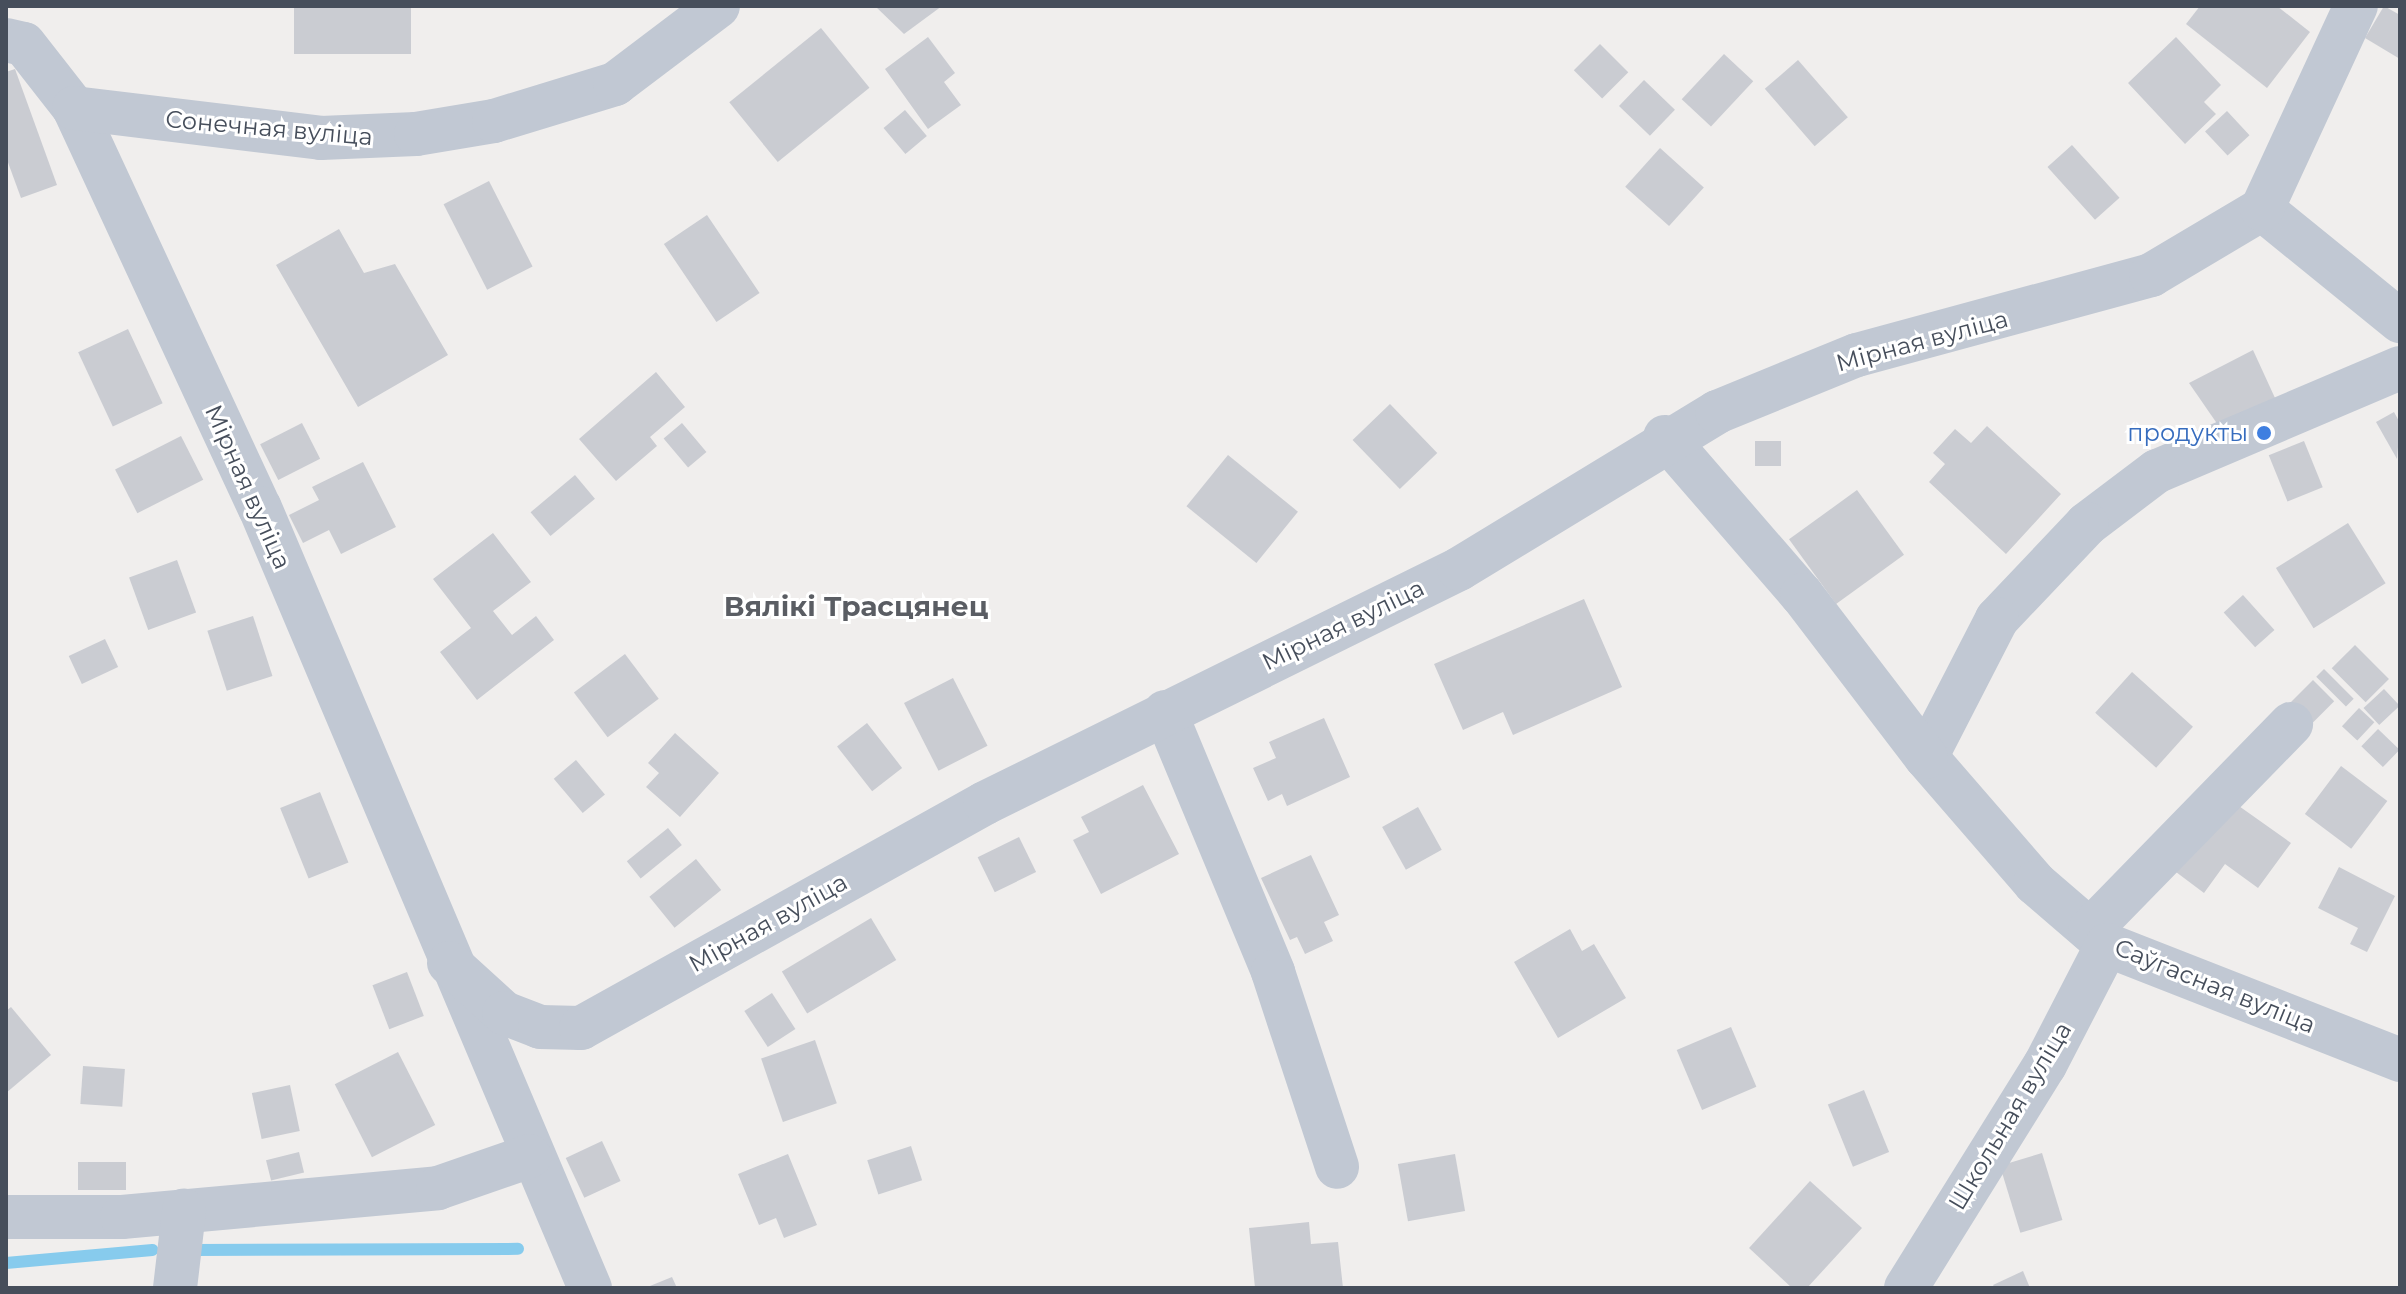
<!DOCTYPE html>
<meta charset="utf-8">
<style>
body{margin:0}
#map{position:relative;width:2406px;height:1294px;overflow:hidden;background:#f0eeed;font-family:Montserrat,sans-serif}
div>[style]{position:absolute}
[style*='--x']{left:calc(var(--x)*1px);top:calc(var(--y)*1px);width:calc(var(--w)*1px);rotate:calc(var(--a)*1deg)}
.stream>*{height:12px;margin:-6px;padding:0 6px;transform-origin:6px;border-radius:6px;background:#87cbed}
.building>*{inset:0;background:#caccd2;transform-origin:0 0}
.minor>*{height:44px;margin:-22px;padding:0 22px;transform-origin:22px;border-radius:22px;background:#c1c8d3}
.dots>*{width:22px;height:22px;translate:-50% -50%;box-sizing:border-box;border:4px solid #fff;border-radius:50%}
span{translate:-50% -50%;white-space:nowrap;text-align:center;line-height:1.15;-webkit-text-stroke:6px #fff;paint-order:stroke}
.street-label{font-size:24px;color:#464e5b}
.shop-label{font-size:24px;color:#366cbe}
.right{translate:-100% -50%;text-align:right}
.quarter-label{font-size:28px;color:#5a5d63;font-weight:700}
.frame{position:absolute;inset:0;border:8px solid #464e5b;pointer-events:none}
</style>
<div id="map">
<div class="stream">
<i style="--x:193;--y:1250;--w:325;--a:-0.2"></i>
<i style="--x:6;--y:1263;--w:147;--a:-5.1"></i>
</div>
<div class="building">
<i style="left:294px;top:6px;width:117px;height:48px"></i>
<i style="clip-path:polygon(875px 6px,942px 6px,904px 34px)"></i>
<i style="clip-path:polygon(2200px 6px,2277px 6px,2310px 32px,2267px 88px,2186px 24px)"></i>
<i style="clip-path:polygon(2384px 6px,2400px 15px,2400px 59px,2365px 38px)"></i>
<i style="left:821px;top:28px;width:77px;height:118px;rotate:51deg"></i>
<i style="clip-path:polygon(928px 37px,955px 73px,944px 82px,961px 105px,928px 129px,885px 69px)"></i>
<i style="clip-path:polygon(2176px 37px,2221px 85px,2204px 102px,2216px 114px,2185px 144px,2128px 83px)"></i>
<i style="left:1600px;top:44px;width:40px;height:37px;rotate:45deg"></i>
<i style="left:1724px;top:54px;width:40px;height:62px;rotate:43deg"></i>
<i style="left:1798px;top:60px;width:76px;height:44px;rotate:49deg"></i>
<i style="clip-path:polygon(15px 69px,57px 185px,21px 198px,6px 157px,6px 72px)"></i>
<i style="left:1644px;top:80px;width:43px;height:36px;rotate:44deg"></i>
<i style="left:905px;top:110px;width:34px;height:28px;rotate:50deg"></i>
<i style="left:2227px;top:111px;width:33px;height:30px;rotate:47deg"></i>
<i style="left:2072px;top:145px;width:71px;height:33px;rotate:48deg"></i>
<i style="left:1660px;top:148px;width:59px;height:52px;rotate:42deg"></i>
<i style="left:489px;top:181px;width:96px;height:51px;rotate:63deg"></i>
<i style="left:707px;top:215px;width:94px;height:52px;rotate:56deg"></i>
<i style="clip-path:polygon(339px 229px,364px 273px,395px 264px,448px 355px,358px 407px,276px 265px)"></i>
<i style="left:128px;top:329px;width:82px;height:55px;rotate:65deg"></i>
<i style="clip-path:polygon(2253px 350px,2275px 398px,2218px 425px,2189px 383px)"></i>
<i style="clip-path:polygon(656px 372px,685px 407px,650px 437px,657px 446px,616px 481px,579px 439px)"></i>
<i style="left:1390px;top:404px;width:68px;height:52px;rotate:46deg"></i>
<i style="clip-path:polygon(2394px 412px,2400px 423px,2397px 459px,2376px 422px)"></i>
<i style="left:302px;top:423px;width:40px;height:47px;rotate:63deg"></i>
<i style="left:682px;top:423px;width:38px;height:24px;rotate:50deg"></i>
<i style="clip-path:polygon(1987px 426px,2061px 494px,2006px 554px,1929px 482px,1945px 464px,1933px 453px,1955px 429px,1971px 443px)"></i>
<i style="left:181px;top:436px;width:49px;height:74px;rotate:63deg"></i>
<i style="left:1755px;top:441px;width:26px;height:25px"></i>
<i style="left:2304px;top:441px;width:50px;height:38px;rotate:68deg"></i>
<i style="left:1228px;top:455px;width:90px;height:66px;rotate:39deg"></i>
<i style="clip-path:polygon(363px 462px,396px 527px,341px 554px,329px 530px,303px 543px,289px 515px,319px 500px,312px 487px)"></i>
<i style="left:575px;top:475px;width:31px;height:58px;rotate:50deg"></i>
<i style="left:1857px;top:490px;width:80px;height:84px;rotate:54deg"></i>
<i style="left:2348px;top:523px;width:71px;height:85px;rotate:58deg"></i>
<i style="clip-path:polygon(493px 533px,531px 582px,493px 611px,512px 635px,536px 616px,554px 640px,477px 700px,440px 652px,471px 628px,433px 579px)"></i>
<i style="left:177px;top:560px;width:56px;height:51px;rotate:70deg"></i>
<i style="left:2243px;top:595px;width:47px;height:26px;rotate:48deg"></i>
<i style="clip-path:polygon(1584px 599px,1622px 687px,1513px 735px,1503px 712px,1463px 730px,1434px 664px)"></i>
<i style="left:253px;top:616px;width:63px;height:48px;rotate:72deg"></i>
<i style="left:105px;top:639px;width:31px;height:40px;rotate:65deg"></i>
<i style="left:2355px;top:645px;width:48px;height:33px;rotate:45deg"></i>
<i style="left:625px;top:654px;width:56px;height:64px;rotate:53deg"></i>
<i style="left:2324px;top:669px;width:42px;height:11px;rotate:45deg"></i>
<i style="left:2132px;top:672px;width:82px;height:55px;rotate:42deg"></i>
<i style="left:953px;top:678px;width:76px;height:55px;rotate:63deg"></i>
<i style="left:2313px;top:680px;width:30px;height:35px;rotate:45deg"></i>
<i style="left:2384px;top:689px;width:23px;height:28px;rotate:47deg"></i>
<i style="left:2359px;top:708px;width:21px;height:25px;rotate:43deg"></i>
<i style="clip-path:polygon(1324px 718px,1350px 777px,1287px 806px,1282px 794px,1268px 801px,1253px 768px,1276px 758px,1269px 742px)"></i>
<i style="left:867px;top:723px;width:57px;height:38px;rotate:52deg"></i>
<i style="left:2378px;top:729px;width:30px;height:24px;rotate:44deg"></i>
<i style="clip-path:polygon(675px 733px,719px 773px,680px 817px,646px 787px,659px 773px,648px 763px)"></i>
<i style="left:576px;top:760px;width:45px;height:29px;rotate:50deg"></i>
<i style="left:2341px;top:766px;width:58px;height:60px;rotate:37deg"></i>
<i style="clip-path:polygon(1143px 785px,1179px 854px,1101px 894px,1073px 840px,1089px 832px,1081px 817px)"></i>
<i style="left:320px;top:792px;width:76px;height:43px;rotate:68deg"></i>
<i style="clip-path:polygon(2229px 799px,2291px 843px,2258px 888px,2225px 864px,2204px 893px,2176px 872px)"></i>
<i style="left:1418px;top:807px;width:49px;height:41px;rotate:61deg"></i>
<i style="left:668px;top:828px;width:22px;height:53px;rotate:51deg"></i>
<i style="left:1019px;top:837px;width:39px;height:46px;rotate:64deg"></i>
<i style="clip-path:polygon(1311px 855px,1339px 915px,1324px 922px,1333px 941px,1305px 954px,1297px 937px,1290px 940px,1261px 878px)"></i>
<i style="left:696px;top:859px;width:40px;height:60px;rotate:51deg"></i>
<i style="clip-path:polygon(2339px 867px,2395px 896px,2367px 952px,2350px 944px,2358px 928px,2318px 908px)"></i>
<i style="left:871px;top:918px;width:49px;height:104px;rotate:59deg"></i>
<i style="clip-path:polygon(1570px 929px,1582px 951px,1594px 944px,1626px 998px,1558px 1038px,1514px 962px)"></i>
<i style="left:407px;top:972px;width:47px;height:37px;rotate:69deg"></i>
<i style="left:772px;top:993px;width:43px;height:33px;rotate:57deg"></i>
<i style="clip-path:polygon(11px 1007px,51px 1055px,6px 1093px,6px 1011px)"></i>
<i style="left:1731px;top:1027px;width:65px;height:59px;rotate:67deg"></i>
<i style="left:815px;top:1040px;width:67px;height:57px;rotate:71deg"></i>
<i style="left:398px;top:1052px;width:82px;height:71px;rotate:63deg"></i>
<i style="left:83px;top:1066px;width:42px;height:38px;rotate:4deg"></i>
<i style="left:290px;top:1085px;width:47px;height:39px;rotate:78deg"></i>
<i style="left:1864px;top:1090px;width:67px;height:39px;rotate:68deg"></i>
<i style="left:602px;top:1141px;width:44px;height:40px;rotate:65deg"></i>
<i style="left:911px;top:1146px;width:36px;height:46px;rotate:72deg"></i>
<i style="left:299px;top:1152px;width:21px;height:34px;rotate:76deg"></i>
<i style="left:2042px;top:1153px;width:70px;height:44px;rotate:73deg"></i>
<i style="clip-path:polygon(788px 1154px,817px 1225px,784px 1238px,776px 1218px,759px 1225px,738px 1174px)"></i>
<i style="left:1455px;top:1154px;width:58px;height:58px;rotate:80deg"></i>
<i style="left:78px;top:1162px;width:48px;height:28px"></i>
<i style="clip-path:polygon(1810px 1181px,1862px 1228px,1807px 1288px,1792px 1288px,1749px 1248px)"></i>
<i style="clip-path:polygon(1309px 1222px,1311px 1244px,1338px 1242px,1343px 1288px,1255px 1288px,1249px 1228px)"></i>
<i style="clip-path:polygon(2023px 1271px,2030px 1288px,1995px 1288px,1993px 1285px)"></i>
<i style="clip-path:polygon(672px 1277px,677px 1288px,645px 1288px)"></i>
</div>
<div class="minor">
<i style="--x:6;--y:40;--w:18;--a:13"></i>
<i style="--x:24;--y:44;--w:81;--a:52"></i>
<i style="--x:74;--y:108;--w:441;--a:65.1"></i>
<i style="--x:260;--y:508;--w:847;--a:67.07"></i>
<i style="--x:74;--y:108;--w:249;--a:6.9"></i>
<i style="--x:321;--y:138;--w:95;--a:-2.4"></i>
<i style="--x:416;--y:134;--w:79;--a:-9.5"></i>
<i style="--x:494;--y:121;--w:127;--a:-17"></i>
<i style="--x:615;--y:84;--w:129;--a:-37.1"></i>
<i style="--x:2262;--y:209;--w:178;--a:39.1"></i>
<i style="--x:2400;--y:368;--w:264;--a:157"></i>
<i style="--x:2157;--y:471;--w:88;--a:142.9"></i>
<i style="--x:2087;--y:524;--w:131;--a:133.5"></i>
<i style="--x:1997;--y:619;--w:155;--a:117.2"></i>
<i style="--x:1926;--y:757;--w:167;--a:49.1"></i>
<i style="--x:2035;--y:883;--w:95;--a:40.7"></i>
<i style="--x:2107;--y:945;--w:315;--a:21.4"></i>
<i style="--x:1665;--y:437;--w:209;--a:49.1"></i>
<i style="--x:1802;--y:595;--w:204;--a:52.6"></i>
<i style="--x:1165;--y:712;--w:282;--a:67.4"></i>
<i style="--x:1273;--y:972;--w:205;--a:71.8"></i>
<i style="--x:2090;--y:930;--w:288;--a:-45.7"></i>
<i style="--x:449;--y:963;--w:74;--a:42.3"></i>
<i style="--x:504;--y:1013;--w:39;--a:21"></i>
<i style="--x:540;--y:1027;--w:41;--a:1.4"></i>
<i style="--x:581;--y:1028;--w:462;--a:-29.1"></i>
<i style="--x:985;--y:803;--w:529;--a:-26.27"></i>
<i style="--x:1459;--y:569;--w:302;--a:-31.3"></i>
<i style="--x:1717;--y:412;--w:151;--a:-22.2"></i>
<i style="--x:1857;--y:355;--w:305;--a:-15.2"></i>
<i style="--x:2151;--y:275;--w:129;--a:-30.7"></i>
<i style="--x:2262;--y:209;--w:224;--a:-65.2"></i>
<i style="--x:6;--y:1217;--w:116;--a:0"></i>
<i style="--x:122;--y:1217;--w:317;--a:-5.2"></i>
<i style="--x:438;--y:1188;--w:97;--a:-19.2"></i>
<i style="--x:175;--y:1288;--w:78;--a:-83.3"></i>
<i style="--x:1906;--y:1288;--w:263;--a:-58.1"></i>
<i style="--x:2045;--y:1065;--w:135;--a:-62.7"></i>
</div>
<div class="dots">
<i style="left:2264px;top:433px;background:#3f7fe0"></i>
</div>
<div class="street-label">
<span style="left:269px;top:128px;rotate:5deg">Сонечная вуліца</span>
<span style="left:1922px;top:341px;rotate:-15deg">Мірная вуліца</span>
<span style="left:248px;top:487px;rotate:66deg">Мірная вуліца</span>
<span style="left:1343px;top:625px;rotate:-26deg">Мірная вуліца</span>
<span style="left:768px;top:923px;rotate:-29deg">Мірная вуліца</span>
<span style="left:2215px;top:986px;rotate:22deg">Саўгасная вуліца</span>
<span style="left:2010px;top:1116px;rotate:-59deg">Школьная вуліца</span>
</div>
<div class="shop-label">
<span class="right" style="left:2248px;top:433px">продукты</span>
</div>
<div class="quarter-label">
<span style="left:856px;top:606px">Вялікі Трасцянец</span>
</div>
<div class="frame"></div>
</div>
